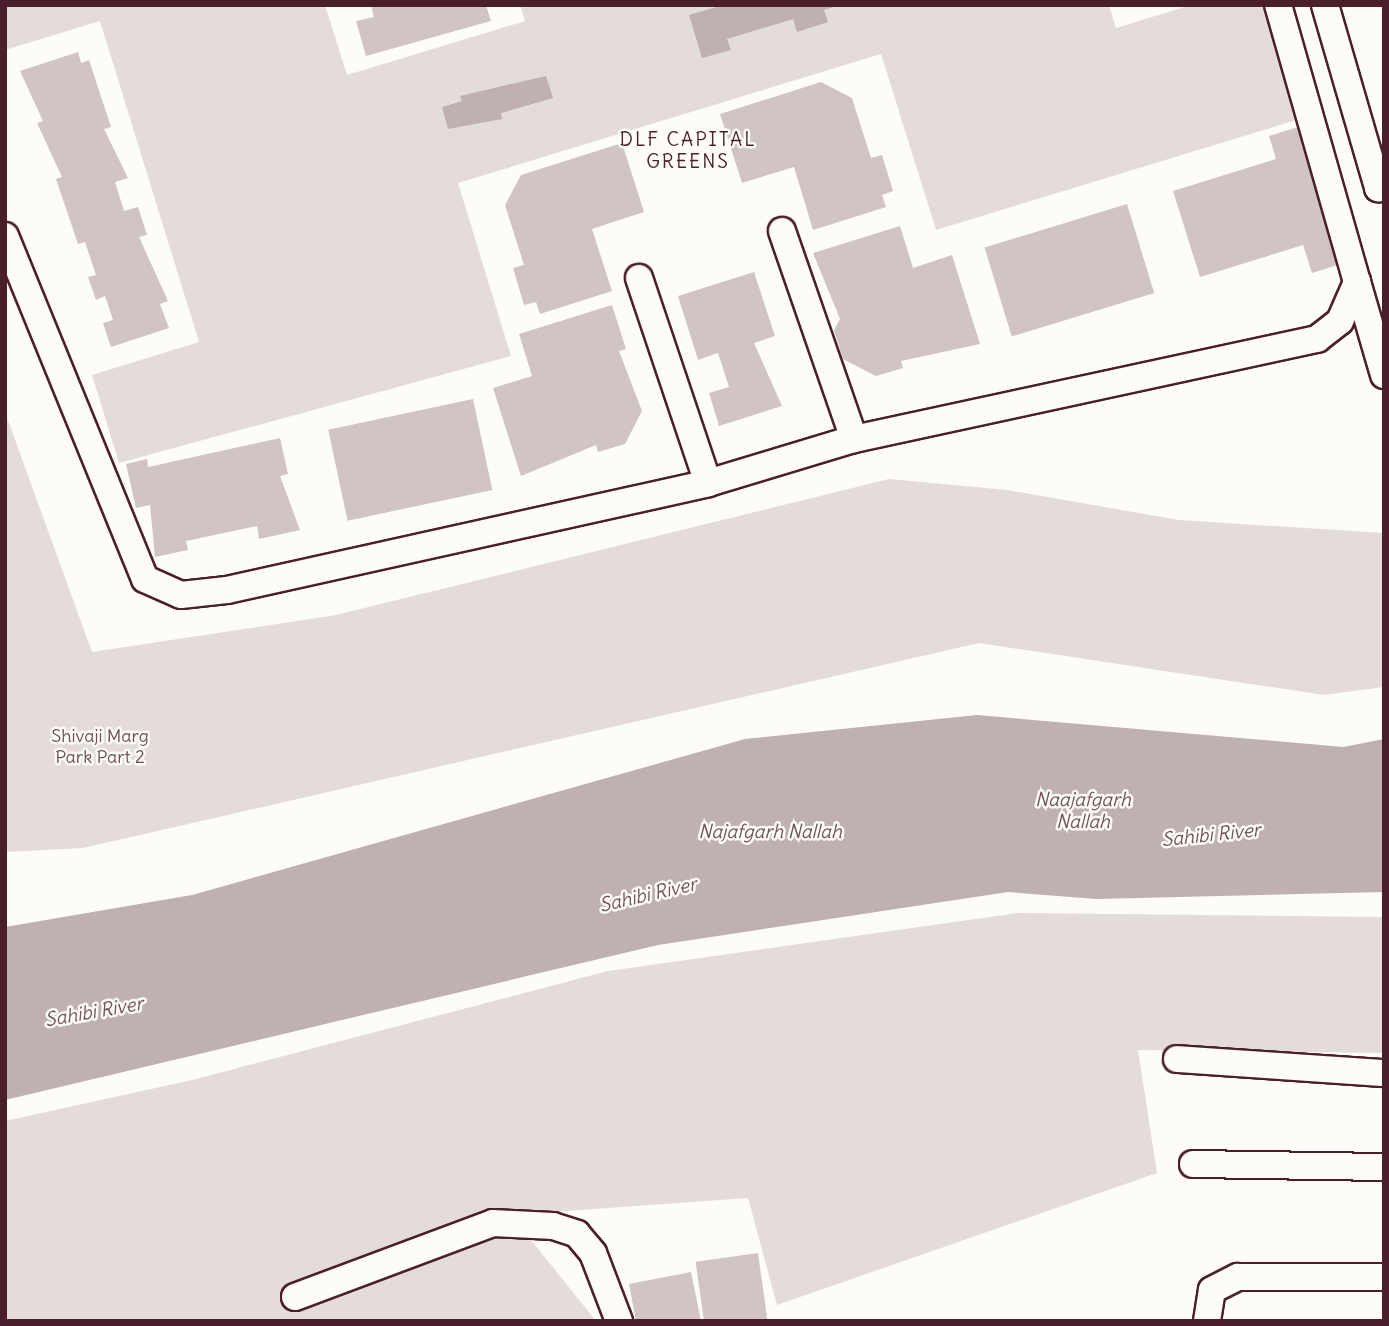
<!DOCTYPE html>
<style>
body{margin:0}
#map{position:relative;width:1389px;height:1326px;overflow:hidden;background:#fdfcf7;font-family:Delius,sans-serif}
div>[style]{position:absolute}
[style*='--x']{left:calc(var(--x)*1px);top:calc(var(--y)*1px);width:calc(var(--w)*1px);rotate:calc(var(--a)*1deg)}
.green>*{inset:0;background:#e3dcda}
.water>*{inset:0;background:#c0b1b1}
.building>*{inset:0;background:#d0c5c4;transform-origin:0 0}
.roads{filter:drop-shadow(2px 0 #4a1f2b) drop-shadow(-2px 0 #4a1f2b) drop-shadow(0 2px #4a1f2b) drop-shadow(0 -2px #4a1f2b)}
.minor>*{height:26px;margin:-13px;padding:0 13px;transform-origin:13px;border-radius:13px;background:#fdfcf7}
span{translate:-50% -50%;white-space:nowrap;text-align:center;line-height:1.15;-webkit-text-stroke:5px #fdfcf7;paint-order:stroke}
.park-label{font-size:18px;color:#704e57}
.neighbourhood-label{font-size:19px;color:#4a1f2b;letter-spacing:2px}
.water-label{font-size:19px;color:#73525a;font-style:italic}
.frame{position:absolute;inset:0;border:7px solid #4a1f2b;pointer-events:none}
</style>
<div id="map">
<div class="green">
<i style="clip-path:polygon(5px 5px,325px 5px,347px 75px,525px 21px,520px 5px,1109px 5px,1116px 28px,1191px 5px,1272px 5px,1306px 117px,936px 230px,881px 54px,458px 183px,511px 356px,119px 463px,92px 375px,199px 342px,100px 21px,5px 50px)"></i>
<i style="clip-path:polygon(5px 412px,92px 652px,336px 615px,889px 479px,1007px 490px,1179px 520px,1384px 533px,1384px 687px,1324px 695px,979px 643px,83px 848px,5px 852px)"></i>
<i style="clip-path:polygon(1018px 913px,1384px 917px,1384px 1053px,1138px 1050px,1157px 1173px,777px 1305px,748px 1198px,511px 1215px,596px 1321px,5px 1321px,5px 1121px,192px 1080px,608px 971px)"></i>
</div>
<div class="water">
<i style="clip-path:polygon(723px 5px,836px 5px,836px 6px,824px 10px,828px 22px,797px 32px,793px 19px,727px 39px,731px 50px,702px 58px,689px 15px)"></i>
<i style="clip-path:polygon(546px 76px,553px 98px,501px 113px,502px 119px,448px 129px,442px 107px,462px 101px,460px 96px)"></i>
<i style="clip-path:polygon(977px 715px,1343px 747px,1384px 739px,1384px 892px,1096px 899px,1008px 892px,658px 945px,5px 1100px,5px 927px,192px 895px,745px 739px)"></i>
</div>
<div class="building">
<i style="clip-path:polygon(371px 5px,486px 5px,491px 21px,366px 56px,356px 21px,374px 17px)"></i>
<i style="clip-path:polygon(78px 52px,81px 63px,89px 60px,111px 127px,104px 129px,128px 178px,115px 182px,124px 211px,138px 207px,147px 235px,139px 237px,168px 301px,160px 304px,169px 328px,111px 347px,103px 323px,113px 320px,105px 296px,96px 300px,88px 277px,96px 275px,85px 242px,78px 244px,56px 179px,62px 177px,37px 123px,43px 121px,20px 71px)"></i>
<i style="clip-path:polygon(821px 82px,852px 98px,871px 158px,882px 155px,893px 191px,882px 195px,886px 207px,813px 230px,794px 167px,742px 183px,720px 114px)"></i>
<i style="clip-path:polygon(1301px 126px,1344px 263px,1312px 273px,1303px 245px,1200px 277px,1173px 191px,1276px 159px,1269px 136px)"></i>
<i style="clip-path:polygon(622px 143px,644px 212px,592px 229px,612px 291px,540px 314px,536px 302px,524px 305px,513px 268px,524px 265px,505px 205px,521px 175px)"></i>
<i style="left:1127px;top:204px;width:93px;height:149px;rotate:73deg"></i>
<i style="clip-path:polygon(900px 226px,913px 268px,952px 255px,980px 344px,901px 361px,903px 368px,876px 376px,843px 359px,834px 330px,840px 319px,813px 253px)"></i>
<i style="clip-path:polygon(754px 272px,775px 336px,754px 343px,782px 406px,719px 426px,709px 393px,729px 387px,718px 353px,698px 360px,678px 296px)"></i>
<i style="clip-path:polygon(612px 305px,626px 349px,619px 351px,642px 411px,625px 444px,598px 452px,596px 445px,521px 476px,493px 388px,532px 376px,519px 334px)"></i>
<i style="left:473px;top:399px;width:93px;height:148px;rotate:78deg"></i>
<i style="clip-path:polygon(280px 438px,288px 474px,280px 476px,300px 530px,259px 539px,257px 526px,186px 541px,188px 550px,155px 557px,150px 505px,136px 508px,126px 464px,147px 459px,148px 467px)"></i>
<i style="left:758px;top:1253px;width:69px;height:63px;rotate:82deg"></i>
<i style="clip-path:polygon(691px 1272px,701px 1321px,636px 1321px,629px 1284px)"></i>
</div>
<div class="roads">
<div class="minor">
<i style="--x:1325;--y:5;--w:191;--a:73.8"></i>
<i style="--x:1378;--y:188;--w:6;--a:-18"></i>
<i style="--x:782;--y:231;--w:220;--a:70.9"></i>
<i style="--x:5;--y:236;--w:370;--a:67.8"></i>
<i style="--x:145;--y:579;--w:39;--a:24"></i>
<i style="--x:181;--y:595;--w:46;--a:-6.2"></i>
<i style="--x:227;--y:590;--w:493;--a:-12.5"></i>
<i style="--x:708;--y:483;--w:152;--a:-16.8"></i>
<i style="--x:854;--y:439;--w:474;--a:-12.2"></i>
<i style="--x:1317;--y:339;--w:29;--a:-38"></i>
<i style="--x:1340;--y:321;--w:43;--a:-66.4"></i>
<i style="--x:1357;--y:282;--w:288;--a:-105.9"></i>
<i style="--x:639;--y:278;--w:216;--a:71.4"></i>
<i style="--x:1357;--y:282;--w:97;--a:73.8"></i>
<i style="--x:1177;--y:1059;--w:207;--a:3.9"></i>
<i style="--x:1193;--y:1164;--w:191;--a:0.9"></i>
<i style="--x:295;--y:1297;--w:211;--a:-20.5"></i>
<i style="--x:493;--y:1223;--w:60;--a:2.9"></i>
<i style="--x:553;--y:1226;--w:25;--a:18"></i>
<i style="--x:577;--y:1234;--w:25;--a:50"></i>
<i style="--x:593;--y:1253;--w:73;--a:69.1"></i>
<i style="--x:1207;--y:1321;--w:31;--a:-81"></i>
<i style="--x:1212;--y:1290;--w:29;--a:-27"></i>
<i style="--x:1238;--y:1277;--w:146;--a:0"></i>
</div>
</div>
<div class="park-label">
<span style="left:100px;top:747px">Shivaji Marg<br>Park Part 2</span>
</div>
<div class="neighbourhood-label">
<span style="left:688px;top:151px">DLF CAPITAL<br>GREENS</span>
</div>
<div class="water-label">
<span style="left:1083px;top:811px">Naajafgarh<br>Nallah</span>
<span style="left:770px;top:832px">Najafgarh Nallah</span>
<span style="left:1211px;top:835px;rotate:-6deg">Sahibi River</span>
<span style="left:648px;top:895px;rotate:-13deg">Sahibi River</span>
<span style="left:94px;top:1012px;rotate:-10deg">Sahibi River</span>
</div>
<div class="frame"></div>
</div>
